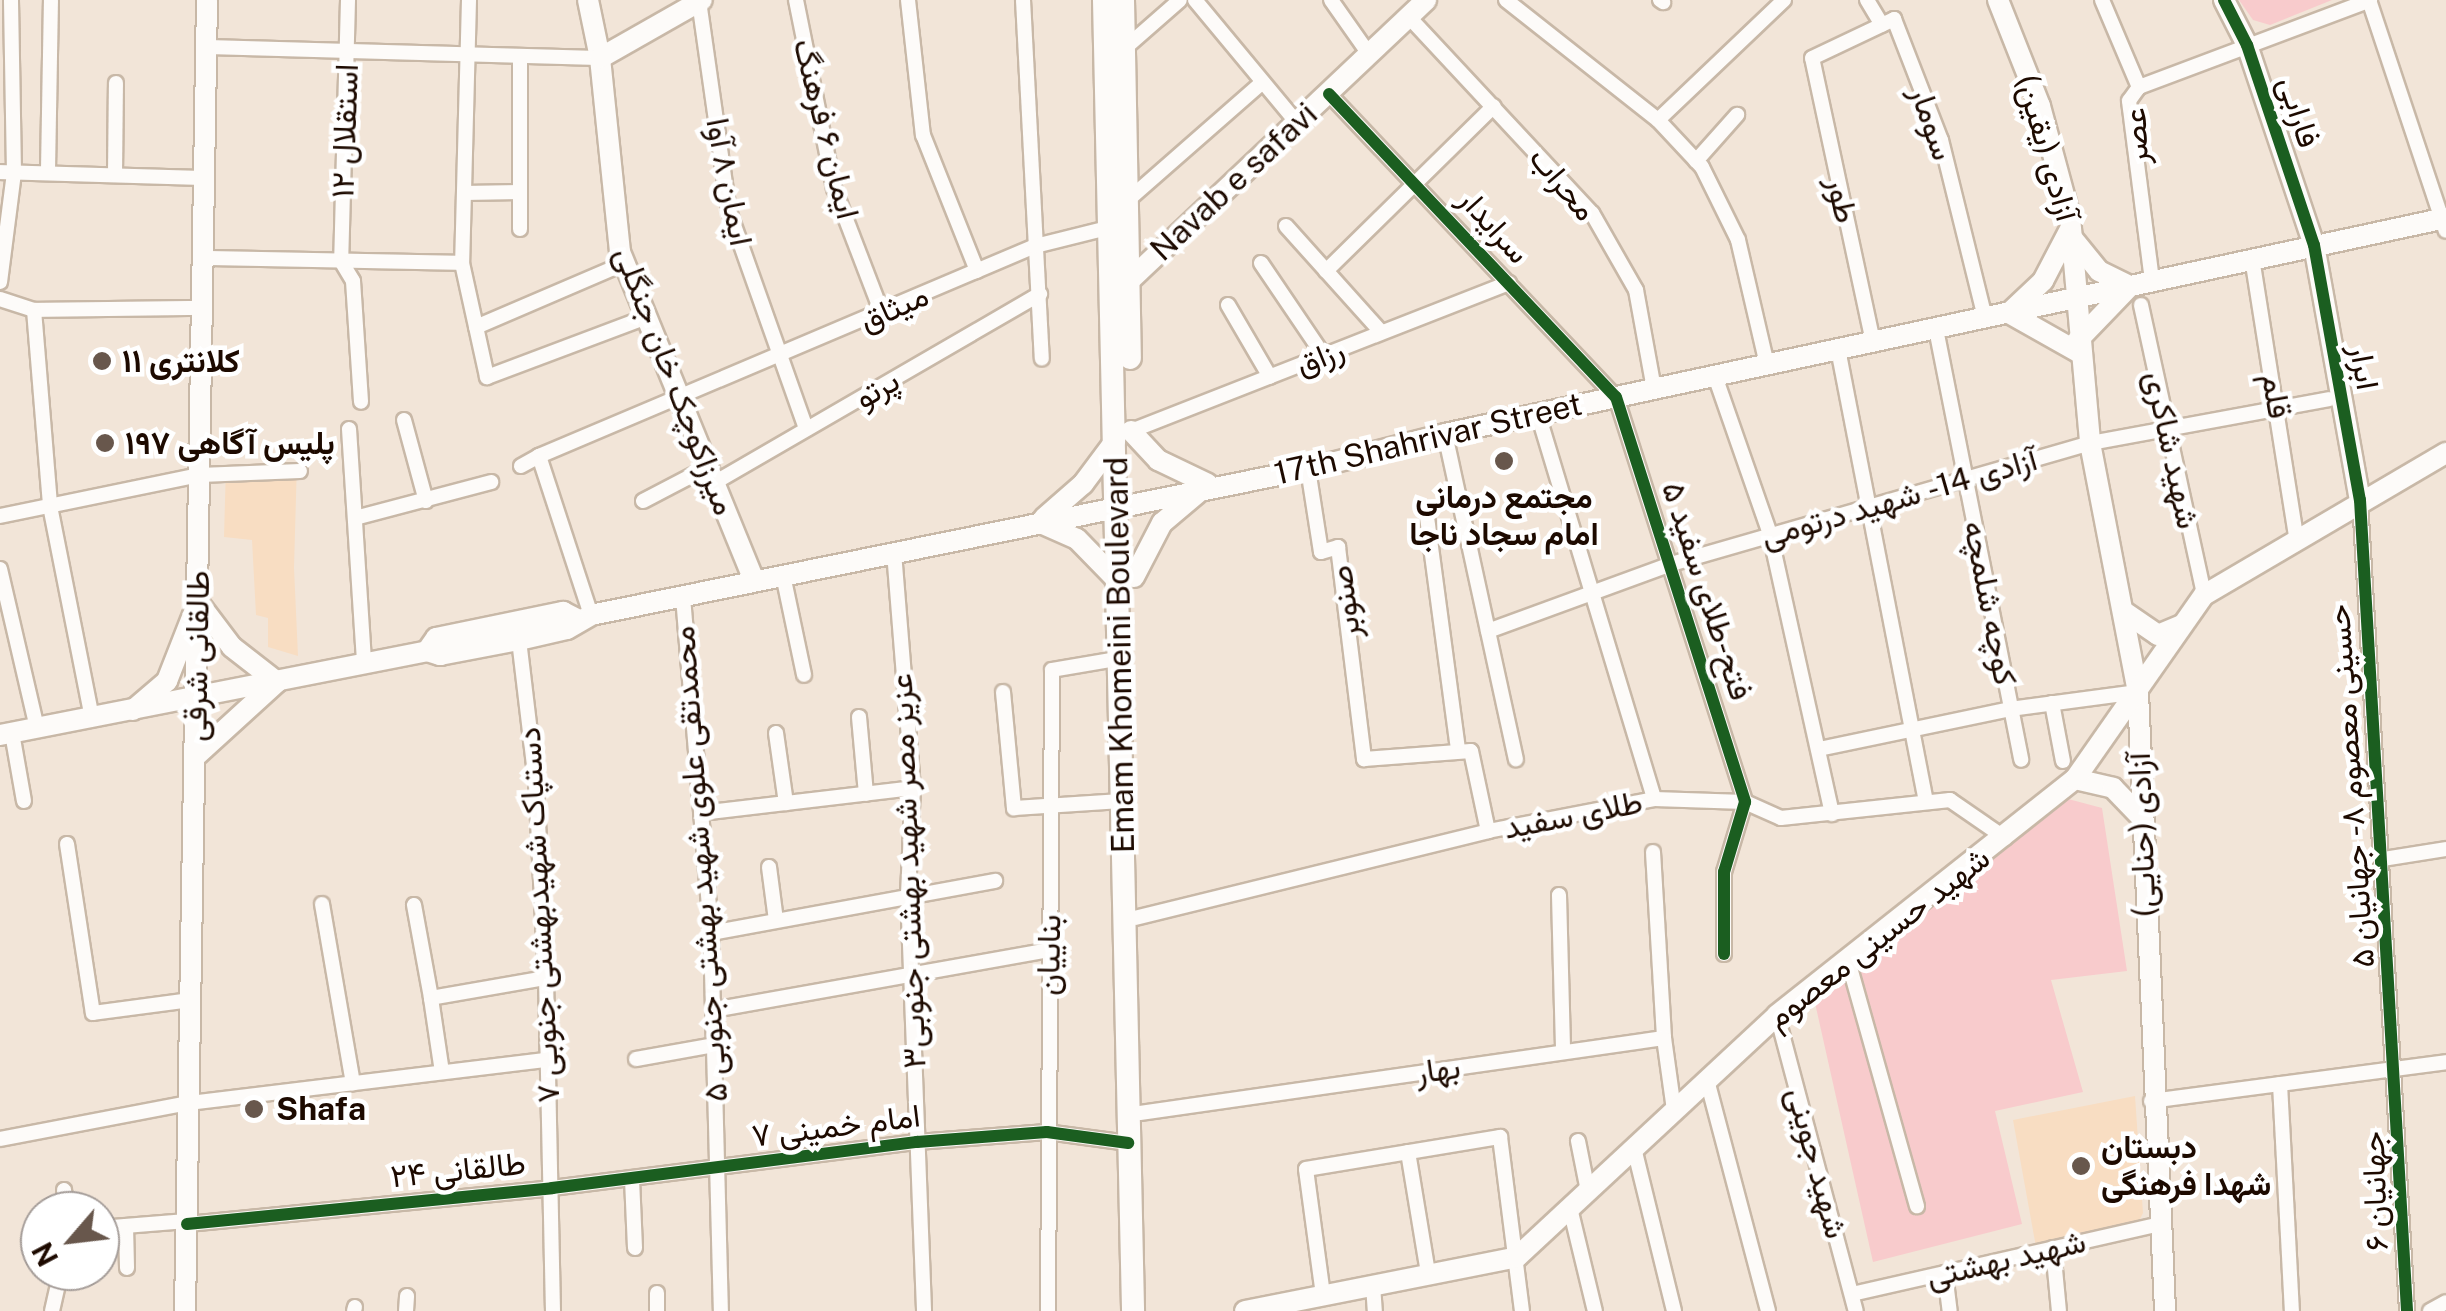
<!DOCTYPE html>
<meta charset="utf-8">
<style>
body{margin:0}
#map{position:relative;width:2446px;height:1311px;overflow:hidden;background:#f2e5d8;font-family:"Public Sans",Vazirmatn,sans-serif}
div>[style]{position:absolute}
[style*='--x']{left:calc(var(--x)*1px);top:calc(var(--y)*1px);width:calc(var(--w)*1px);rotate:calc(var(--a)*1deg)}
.built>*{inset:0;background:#f8ddc2}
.green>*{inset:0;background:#f8cbcc}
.roads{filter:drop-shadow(2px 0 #c8b8a7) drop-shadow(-2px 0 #c8b8a7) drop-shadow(0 2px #c8b8a7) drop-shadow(0 -2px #c8b8a7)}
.street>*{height:14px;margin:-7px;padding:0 7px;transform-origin:7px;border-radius:7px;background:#fdfbf9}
.secondary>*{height:20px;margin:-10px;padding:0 10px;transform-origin:10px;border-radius:10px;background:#fdfbf9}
.primary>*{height:22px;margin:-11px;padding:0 11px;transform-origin:11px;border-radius:11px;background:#fdfbf9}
.cycleway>*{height:12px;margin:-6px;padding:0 6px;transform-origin:6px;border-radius:6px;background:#1b5e20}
.dots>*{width:28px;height:28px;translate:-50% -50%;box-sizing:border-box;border:5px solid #fff;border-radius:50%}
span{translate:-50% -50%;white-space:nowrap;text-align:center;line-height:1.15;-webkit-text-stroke:9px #fff;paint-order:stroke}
.street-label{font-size:32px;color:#1d0a00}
.poi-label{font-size:32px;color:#1d0a00;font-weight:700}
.left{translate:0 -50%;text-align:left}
.north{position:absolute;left:20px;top:1191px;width:100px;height:100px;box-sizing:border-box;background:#fff;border:2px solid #a59d99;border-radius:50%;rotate:242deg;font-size:28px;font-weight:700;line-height:40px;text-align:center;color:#1d0a00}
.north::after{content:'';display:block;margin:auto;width:35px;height:45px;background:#68574c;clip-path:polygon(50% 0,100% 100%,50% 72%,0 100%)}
</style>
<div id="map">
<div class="built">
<i style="clip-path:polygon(297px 462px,294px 568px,298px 656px,268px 647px,268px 618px,256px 615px,252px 540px,224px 537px,226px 465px)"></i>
<i style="clip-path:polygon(2135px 1096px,2143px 1213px,2137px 1225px,2036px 1247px,2013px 1120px)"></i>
</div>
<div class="green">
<i style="clip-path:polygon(2239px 0,2332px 0,2270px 25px,2253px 20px)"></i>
<i style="clip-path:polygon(2057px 796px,2102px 808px,2127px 971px,2051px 980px,2083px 1092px,1995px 1111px,2022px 1224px,1873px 1262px,1815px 1003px)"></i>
</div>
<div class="roads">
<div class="street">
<i style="--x:348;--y:0;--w:261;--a:91.5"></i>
<i style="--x:341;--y:261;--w:23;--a:59"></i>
<i style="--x:353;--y:281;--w:121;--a:86.2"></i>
<i style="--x:469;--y:0;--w:263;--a:91.5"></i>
<i style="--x:462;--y:263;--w:117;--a:77.6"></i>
<i style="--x:487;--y:377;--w:171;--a:-20.6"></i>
<i style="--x:796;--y:0;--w:192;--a:78.6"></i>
<i style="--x:834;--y:188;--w:134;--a:69"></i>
<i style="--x:908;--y:0;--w:136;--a:83.7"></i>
<i style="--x:923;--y:135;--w:146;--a:68.3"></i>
<i style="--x:1023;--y:0;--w:359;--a:87"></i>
<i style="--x:1195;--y:0;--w:161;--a:50.3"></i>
<i style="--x:1331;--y:0;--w:66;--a:54.9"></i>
<i style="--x:1506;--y:0;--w:194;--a:38.3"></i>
<i style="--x:1658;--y:120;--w:64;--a:46.9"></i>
<i style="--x:1702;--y:167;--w:81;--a:63.7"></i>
<i style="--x:1738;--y:240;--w:128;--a:76.9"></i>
<i style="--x:1660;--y:0;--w:4;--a:34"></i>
<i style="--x:1867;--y:0;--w:29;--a:59"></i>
<i style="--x:2102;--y:0;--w:95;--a:67"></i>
<i style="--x:2369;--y:0;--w:243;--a:71.6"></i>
<i style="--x:699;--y:1;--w:212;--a:81.9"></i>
<i style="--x:729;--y:211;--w:231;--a:70.5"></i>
<i style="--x:1408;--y:16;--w:270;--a:47"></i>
<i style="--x:1592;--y:213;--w:89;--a:60.3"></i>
<i style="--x:1636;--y:290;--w:101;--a:79.7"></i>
<i style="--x:206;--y:47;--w:394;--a:1.6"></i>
<i style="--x:1124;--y:49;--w:74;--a:-41.2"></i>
<i style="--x:520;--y:57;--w:172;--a:90"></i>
<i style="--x:2139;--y:87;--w:247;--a:-20.6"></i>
<i style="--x:2139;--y:87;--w:17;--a:126"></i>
<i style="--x:2129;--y:101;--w:180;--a:82.7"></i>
<i style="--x:1329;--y:94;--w:417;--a:46.6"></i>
<i style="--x:1616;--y:397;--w:425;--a:72.3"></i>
<i style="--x:1745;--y:802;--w:73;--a:106.7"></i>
<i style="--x:1724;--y:872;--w:82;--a:90"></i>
<i style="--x:1658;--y:120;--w:174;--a:-43.6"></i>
<i style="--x:1696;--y:161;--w:62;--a:-48.3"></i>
<i style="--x:48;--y:170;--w:170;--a:-89"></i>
<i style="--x:0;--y:172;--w:204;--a:1.7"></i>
<i style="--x:115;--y:174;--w:91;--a:-89.4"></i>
<i style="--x:464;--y:193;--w:56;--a:-1"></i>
<i style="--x:1128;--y:200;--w:179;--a:-41.2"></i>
<i style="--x:1286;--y:226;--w:142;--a:48.1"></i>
<i style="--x:203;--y:258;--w:259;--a:1.1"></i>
<i style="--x:2252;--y:258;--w:280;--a:81"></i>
<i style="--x:1261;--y:263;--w:112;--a:55.9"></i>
<i style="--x:1326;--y:271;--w:235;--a:-44.5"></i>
<i style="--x:0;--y:282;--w:110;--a:-82.7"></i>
<i style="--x:14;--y:173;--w:173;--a:-91"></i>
<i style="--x:0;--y:299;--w:36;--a:18"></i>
<i style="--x:34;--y:310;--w:168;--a:-0.7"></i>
<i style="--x:1228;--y:305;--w:83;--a:59.7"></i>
<i style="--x:2141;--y:305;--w:297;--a:77.7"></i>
<i style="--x:34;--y:310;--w:197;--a:85.3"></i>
<i style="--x:50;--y:506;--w:216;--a:78.8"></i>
<i style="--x:476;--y:327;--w:162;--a:-23.2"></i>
<i style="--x:1936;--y:329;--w:439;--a:78.8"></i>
<i style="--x:1873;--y:342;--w:290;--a:-102.1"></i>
<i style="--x:1812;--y:58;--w:91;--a:-25.4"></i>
<i style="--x:1894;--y:19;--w:130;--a:68.8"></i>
<i style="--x:1941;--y:140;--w:183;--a:76.1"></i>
<i style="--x:1838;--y:349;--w:457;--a:79"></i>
<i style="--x:1715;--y:376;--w:167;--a:70.8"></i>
<i style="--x:1770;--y:534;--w:287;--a:77.5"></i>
<i style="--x:1538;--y:414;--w:402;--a:73.2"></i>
<i style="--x:404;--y:420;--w:84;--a:74.8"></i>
<i style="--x:349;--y:429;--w:235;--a:86.3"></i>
<i style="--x:1131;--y:431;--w:406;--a:-21.4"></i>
<i style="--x:1445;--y:434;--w:333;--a:77.7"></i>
<i style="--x:539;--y:456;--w:539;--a:-22.95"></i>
<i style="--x:1035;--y:246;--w:78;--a:-14"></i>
<i style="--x:521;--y:466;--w:21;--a:-29"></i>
<i style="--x:539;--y:456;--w:167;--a:71.9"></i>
<i style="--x:1308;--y:469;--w:84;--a:81.1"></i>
<i style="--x:1321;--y:552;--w:18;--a:-16"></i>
<i style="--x:1338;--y:547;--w:214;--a:83"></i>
<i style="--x:1364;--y:759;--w:107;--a:-4.3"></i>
<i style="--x:1471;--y:751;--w:82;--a:78"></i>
<i style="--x:714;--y:483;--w:377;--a:-30.1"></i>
<i style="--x:2360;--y:500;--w:812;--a:86.68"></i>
<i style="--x:643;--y:501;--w:73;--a:-27.6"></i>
<i style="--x:0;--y:516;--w:204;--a:-11.6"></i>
<i style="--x:200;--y:475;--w:100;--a:-2.3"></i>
<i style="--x:1427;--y:517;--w:233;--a:82.4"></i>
<i style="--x:355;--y:518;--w:141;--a:-14.8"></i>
<i style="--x:894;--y:552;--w:237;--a:85.4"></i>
<i style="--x:913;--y:788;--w:105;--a:92.7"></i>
<i style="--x:908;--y:893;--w:418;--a:87.8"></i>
<i style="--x:0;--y:569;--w:163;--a:76.9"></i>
<i style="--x:783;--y:575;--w:102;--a:78.1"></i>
<i style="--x:683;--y:597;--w:337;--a:85.2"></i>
<i style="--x:711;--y:933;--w:378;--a:88.5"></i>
<i style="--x:1488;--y:631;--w:195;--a:-20.1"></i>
<i style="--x:1671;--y:564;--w:436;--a:-16.1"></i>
<i style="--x:2090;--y:443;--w:243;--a:-10.4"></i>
<i style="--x:519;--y:640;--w:143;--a:83.2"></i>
<i style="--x:536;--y:782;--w:196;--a:87.1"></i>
<i style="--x:546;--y:978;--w:333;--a:88.8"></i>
<i style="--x:1003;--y:692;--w:117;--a:84.6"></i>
<i style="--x:1014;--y:808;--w:108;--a:-3.7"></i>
<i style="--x:2052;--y:703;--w:59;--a:79.3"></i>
<i style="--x:859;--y:717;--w:77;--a:84.8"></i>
<i style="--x:12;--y:733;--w:69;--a:80"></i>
<i style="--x:776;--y:733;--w:71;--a:81.9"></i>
<i style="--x:1819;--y:749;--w:195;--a:-11.8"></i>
<i style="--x:2010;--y:709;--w:129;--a:-7.6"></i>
<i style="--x:701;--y:813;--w:213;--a:-6.7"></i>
<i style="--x:67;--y:844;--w:171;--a:81.3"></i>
<i style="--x:93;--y:1013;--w:99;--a:-7.6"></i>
<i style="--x:1653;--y:852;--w:186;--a:86.6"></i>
<i style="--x:2383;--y:859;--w:64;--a:-9"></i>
<i style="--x:769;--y:867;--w:53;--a:82.5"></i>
<i style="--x:1559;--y:895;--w:157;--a:88.5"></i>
<i style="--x:322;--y:904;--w:182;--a:80.2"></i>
<i style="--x:414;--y:905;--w:95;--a:79.6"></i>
<i style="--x:1135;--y:918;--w:364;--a:-13.8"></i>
<i style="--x:1488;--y:831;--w:169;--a:-10.9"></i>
<i style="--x:1654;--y:799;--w:91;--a:1.9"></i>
<i style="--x:1745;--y:802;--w:39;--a:24"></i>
<i style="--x:1781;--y:818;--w:170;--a:-6.1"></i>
<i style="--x:1950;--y:800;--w:67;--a:34.6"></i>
<i style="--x:711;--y:933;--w:289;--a:-10.4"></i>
<i style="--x:1847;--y:957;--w:259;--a:74.3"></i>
<i style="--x:713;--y:1010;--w:341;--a:-10.1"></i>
<i style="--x:1777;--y:1015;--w:306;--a:75.1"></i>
<i style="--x:636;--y:1059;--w:79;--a:-10.2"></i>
<i style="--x:442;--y:1072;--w:75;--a:-98.5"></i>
<i style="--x:431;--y:998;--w:117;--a:-9.9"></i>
<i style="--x:1707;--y:1080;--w:239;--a:75.2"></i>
<i style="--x:2280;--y:1084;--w:227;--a:87"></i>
<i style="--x:2151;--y:1101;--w:298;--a:-7.5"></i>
<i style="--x:1140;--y:1113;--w:529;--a:-8.15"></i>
<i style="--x:1664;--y:1038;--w:73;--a:82.1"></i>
<i style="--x:0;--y:1139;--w:192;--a:-10.8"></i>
<i style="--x:189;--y:1103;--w:364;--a:-6.9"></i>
<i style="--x:1578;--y:1141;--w:51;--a:78.7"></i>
<i style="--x:1634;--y:1148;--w:168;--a:76.2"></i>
<i style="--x:1408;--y:1152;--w:123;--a:80.6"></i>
<i style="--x:632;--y:1179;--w:69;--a:87.5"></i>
<i style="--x:64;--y:1190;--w:21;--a:82"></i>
<i style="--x:1570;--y:1208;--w:106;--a:76.4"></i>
<i style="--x:187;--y:1224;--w:367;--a:-5.6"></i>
<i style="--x:552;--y:1188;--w:368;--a:-7.2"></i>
<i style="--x:917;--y:1142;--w:130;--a:-4.4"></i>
<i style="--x:1047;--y:1132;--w:82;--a:7.7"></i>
<i style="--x:126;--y:1226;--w:42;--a:88.6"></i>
<i style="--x:100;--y:1228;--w:87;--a:-4.6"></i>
<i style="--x:38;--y:1233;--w:2;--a:0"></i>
<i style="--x:2053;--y:1248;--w:63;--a:84.6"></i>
<i style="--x:1945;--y:1273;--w:38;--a:83"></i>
<i style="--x:1373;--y:1285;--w:26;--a:86"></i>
<i style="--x:657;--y:1293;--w:18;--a:90"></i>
<i style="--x:1852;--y:1294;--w:315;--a:-12.8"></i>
<i style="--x:1323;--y:1295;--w:127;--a:-97.7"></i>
<i style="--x:1306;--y:1169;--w:197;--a:-9.4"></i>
<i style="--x:1500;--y:1137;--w:175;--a:82.8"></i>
<i style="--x:52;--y:1311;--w:41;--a:-77.3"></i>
<i style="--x:354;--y:1311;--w:4;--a:-76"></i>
<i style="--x:406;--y:1311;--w:15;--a:-86"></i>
<i style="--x:1048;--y:1311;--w:641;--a:-89.64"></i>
<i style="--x:1052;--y:670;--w:71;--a:-9.7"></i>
<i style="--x:2430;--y:1311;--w:18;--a:-29"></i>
</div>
<div class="secondary">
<i style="--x:588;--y:0;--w:59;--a:78.3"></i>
<i style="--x:600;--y:58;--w:195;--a:84.1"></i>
<i style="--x:620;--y:252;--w:355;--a:67.8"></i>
<i style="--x:1998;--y:0;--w:114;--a:68.4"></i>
<i style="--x:2040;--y:106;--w:115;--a:74.9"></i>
<i style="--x:2070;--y:217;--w:227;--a:84.9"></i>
<i style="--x:2090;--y:443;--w:254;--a:79.1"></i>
<i style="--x:2138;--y:692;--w:620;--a:87.5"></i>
<i style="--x:2224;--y:0;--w:51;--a:62.9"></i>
<i style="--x:2247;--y:45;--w:211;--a:71.5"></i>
<i style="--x:2314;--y:245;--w:259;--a:79.8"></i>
<i style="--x:600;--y:58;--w:117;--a:-29.6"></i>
<i style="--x:2069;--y:231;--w:56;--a:117.5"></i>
<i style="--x:2043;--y:281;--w:47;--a:136.7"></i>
<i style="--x:2009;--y:313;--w:79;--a:29.5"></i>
<i style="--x:2073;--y:239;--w:41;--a:50.9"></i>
<i style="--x:2099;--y:271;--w:34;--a:26"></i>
<i style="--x:2130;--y:286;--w:76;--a:133.9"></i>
<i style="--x:1129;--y:281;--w:409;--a:-43.4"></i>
<i style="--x:1131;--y:431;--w:40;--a:47"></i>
<i style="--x:1158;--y:460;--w:55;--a:25.6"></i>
<i style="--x:1044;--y:518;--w:52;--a:-41.1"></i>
<i style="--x:1083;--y:484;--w:54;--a:-53.3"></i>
<i style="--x:1041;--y:523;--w:39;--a:24"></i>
<i style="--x:1077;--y:539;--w:60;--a:45.7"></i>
<i style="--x:1134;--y:577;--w:61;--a:-62.6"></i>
<i style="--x:1162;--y:523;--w:50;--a:-40.1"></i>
<i style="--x:2123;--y:611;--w:42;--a:34.4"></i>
<i style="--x:2158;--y:635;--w:26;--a:-23"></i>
<i style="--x:427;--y:651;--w:16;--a:-55"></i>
<i style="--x:436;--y:638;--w:130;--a:-11.6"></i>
<i style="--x:563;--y:612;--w:16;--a:27"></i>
<i style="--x:133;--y:710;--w:45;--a:-40.5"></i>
<i style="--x:167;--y:681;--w:85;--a:-68.6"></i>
<i style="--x:198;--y:602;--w:56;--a:52.9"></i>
<i style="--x:232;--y:647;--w:57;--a:37.9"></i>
<i style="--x:277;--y:682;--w:110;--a:137.6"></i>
<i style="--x:0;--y:735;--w:435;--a:-11.1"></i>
<i style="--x:427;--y:651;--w:14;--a:17"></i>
<i style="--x:440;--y:655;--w:80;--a:-10.8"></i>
<i style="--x:519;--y:640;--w:49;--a:-12.9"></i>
<i style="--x:567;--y:629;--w:28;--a:-30"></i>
<i style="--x:591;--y:615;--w:732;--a:-11.51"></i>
<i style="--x:1308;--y:469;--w:141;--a:-14.3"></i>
<i style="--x:1445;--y:434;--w:1024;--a:-12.18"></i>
<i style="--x:2075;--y:779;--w:39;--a:13"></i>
<i style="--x:2113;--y:788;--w:39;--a:46"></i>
<i style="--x:185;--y:1311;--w:1311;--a:-89.04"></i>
<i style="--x:1245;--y:1311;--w:277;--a:-11.2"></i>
<i style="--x:1517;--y:1257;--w:355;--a:-42.9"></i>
<i style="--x:1777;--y:1015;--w:380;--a:-38.4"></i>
<i style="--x:2075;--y:779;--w:225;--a:-55"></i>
<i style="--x:2204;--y:595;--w:281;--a:-30.4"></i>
</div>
<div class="primary">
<i style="--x:1104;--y:0;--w:1311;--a:88.73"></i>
<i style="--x:1123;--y:0;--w:358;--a:88.9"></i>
</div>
</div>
<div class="cycleway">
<i style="--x:2224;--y:0;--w:51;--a:62.9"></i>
<i style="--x:2247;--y:45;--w:211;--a:71.5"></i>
<i style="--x:2314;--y:245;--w:259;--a:79.8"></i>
<i style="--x:2360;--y:500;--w:812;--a:86.68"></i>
<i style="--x:1329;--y:94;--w:417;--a:46.6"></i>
<i style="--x:1616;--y:397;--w:425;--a:72.3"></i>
<i style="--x:1745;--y:802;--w:73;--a:106.7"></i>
<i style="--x:1724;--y:872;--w:82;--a:90"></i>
<i style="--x:187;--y:1224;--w:367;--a:-5.6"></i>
<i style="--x:552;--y:1188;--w:368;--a:-7.2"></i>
<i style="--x:917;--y:1142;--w:130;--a:-4.4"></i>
<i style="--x:1047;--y:1132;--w:82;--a:7.7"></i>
</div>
<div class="dots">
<i style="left:102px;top:361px;background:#68574c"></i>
<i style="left:105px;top:443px;background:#68574c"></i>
<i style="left:1504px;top:461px;background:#68574c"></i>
<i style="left:254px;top:1109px;background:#68574c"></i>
<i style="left:2081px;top:1166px;background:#68574c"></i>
</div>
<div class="street-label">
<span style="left:2299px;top:112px;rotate:72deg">فارابی</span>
<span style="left:1932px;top:123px;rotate:71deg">سومار</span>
<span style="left:826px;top:129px;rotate:76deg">ایمان ۶ فرهنگ</span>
<span style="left:345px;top:131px;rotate:-88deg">استقلال ۱۲</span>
<span style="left:2136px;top:136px;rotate:-93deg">عصر</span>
<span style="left:2047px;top:148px;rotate:74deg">آزادی (یقین)</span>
<span style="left:729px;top:182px;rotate:79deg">ایمان ۸ آوا</span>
<span style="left:1234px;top:182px;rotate:-43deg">Navab e safavi</span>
<span style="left:1563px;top:184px;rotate:50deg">محراب</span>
<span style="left:1842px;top:200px;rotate:78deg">طور</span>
<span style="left:1494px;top:226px;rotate:48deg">سرایدار</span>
<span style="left:894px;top:308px;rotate:-24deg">میثاق</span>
<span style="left:1320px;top:357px;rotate:-22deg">رزاق</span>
<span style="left:2364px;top:367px;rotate:80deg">ابرار</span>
<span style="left:675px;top:381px;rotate:69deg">میرزاکوچک خان جنگلی</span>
<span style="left:877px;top:389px;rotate:-30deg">پرتو</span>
<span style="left:2276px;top:396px;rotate:80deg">قلم</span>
<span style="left:1428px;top:439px;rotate:-13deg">17th Shahrivar Street</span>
<span style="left:2172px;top:450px;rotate:78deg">شهید شاکری</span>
<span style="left:1899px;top:498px;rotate:-16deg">آزادی 14 - شهید درتومی</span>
<span style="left:1707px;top:591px;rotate:72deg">فتح-طلای سفید ۵</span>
<span style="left:1345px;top:602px;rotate:-97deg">صنوبر</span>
<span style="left:1990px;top:603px;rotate:79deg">کوچه شلمچه</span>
<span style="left:1120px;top:655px;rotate:-91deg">Emam Khomeini Boulevard</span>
<span style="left:197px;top:656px;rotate:-89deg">طالقانی شرقی</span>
<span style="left:2351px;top:786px;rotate:-94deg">حسینی معصوم ۸ - جهانیان ۵</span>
<span style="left:1573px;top:815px;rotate:-11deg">طلای سفید</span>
<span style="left:2142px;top:835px;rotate:-92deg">آزادی (حنایی)</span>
<span style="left:700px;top:864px;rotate:-94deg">محمدتقی علوی شهید بهشتی جنوبی ۵</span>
<span style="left:908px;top:871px;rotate:-92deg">عزیز مصر شهید بهشتی جنوبی۳</span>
<span style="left:539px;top:915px;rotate:-93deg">دستپاک شهیدبهشتی جنوبی ۷</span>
<span style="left:1878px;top:938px;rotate:-38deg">شهید حسینی معصوم</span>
<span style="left:1049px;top:955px;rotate:-89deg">بناییان</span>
<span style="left:1438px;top:1070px;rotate:-8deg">بهار</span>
<span style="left:836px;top:1126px;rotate:-7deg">امام خمینی ۷</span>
<span style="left:1817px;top:1163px;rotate:75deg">شهید جوینی</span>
<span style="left:458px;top:1170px;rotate:-6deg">طالقانی ۲۴</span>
<span style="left:2375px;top:1191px;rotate:-92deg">جهانیان ۶</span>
<span style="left:2006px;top:1259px;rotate:-13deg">شهید بهشتی</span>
</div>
<div class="poi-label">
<span class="left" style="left:122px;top:361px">کلانتری ۱۱</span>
<span class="left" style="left:125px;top:443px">پلیس آگاهی ۱۹۷</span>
<span style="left:1504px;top:516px">مجتمع درمانی<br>امام سجاد ناجا</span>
<span class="left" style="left:276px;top:1109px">Shafa</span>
<span class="left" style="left:2101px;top:1166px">دبستان<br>شهدا فرهنگی</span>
</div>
<div class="north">N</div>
</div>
